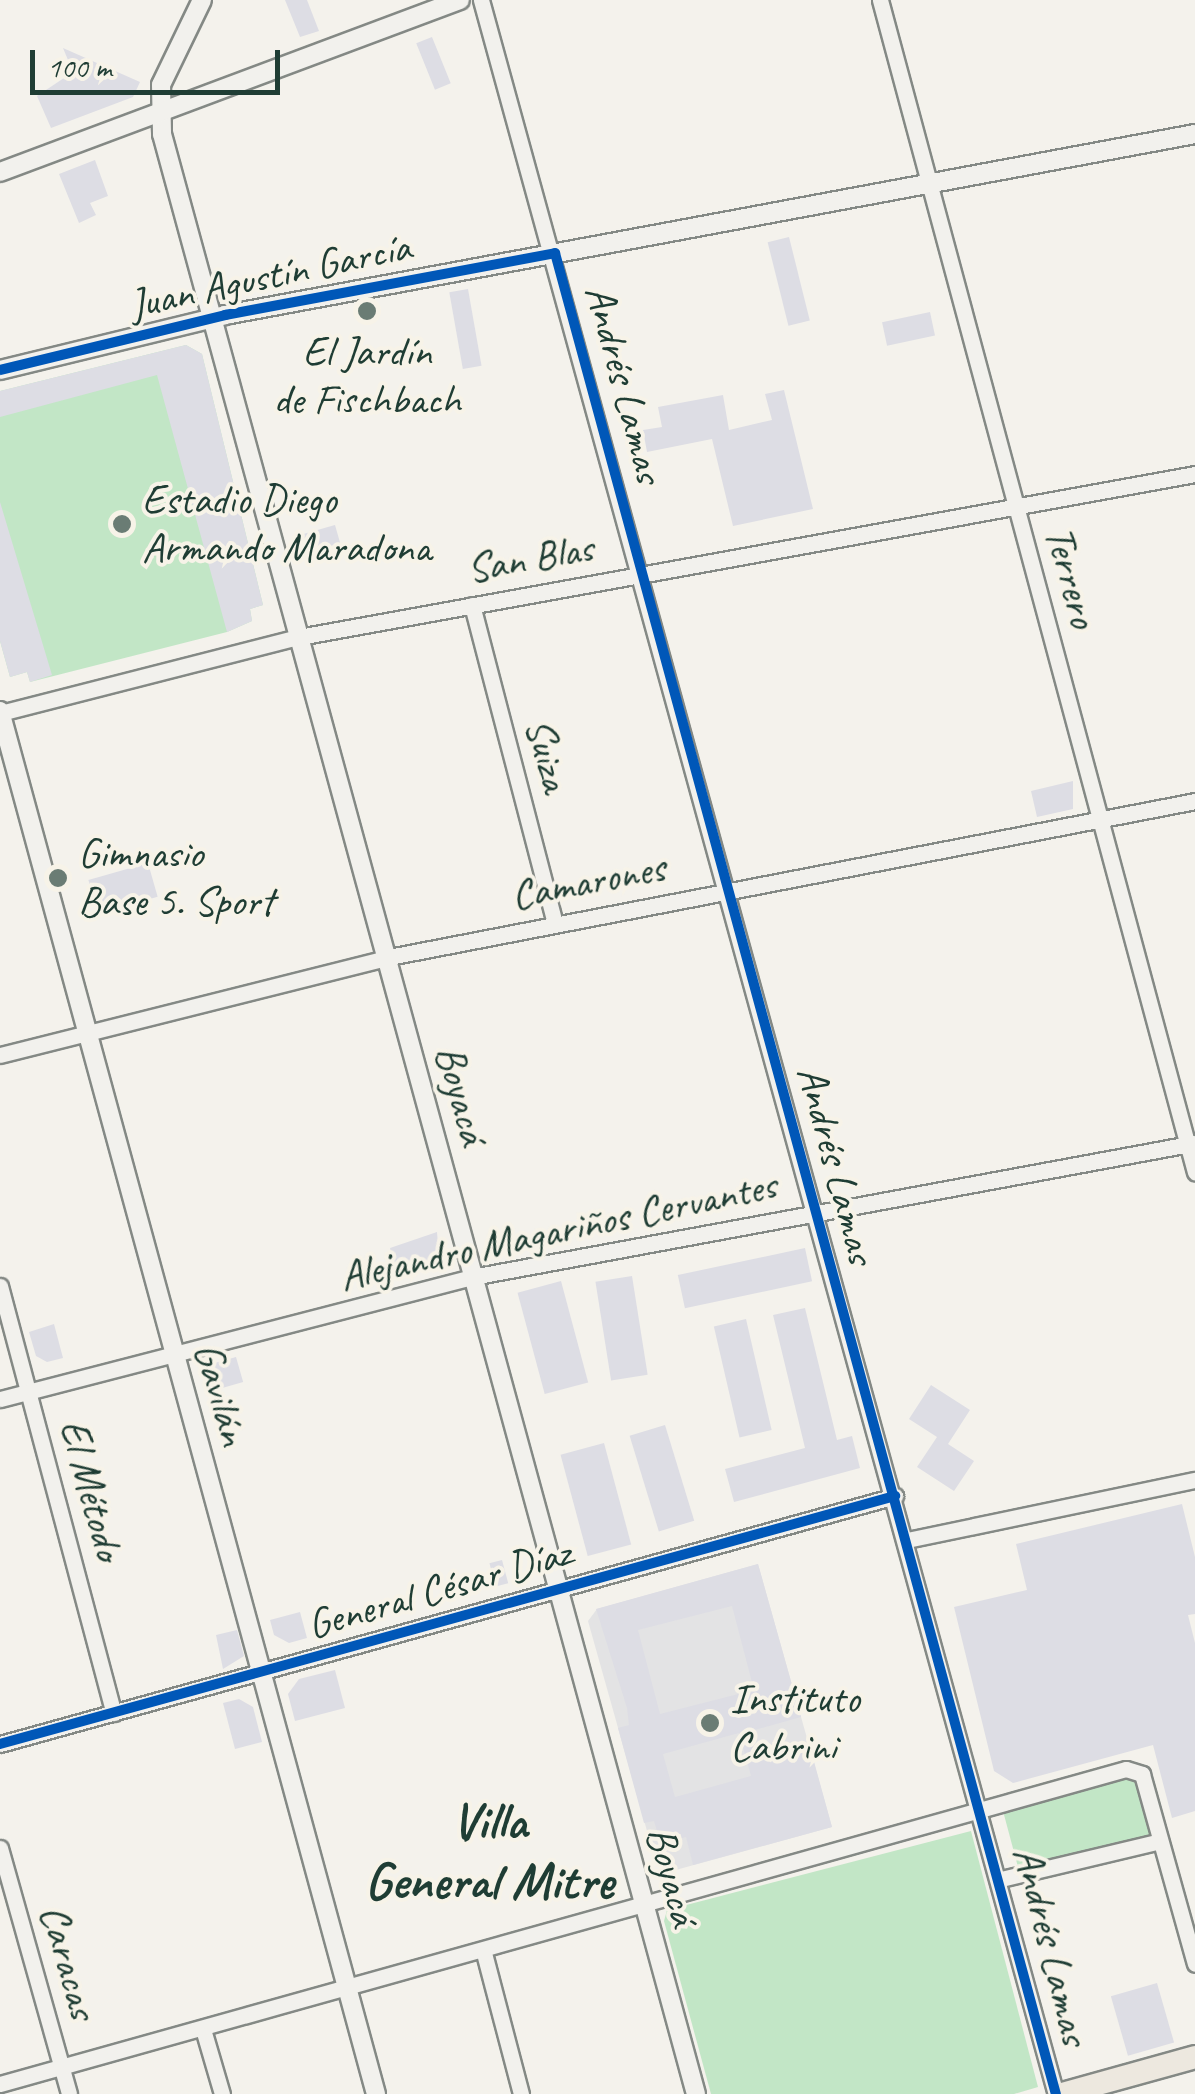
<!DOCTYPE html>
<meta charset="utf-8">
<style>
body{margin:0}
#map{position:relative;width:1195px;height:2094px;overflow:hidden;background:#f4f2ec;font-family:Caveat,sans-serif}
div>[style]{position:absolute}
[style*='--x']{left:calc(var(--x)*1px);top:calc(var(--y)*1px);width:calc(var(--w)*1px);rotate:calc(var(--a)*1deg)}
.built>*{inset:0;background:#e3e3e4}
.green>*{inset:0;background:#c2e6c6;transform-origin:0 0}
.building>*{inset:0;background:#dddde4;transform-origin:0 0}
.roads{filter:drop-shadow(2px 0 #848985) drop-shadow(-2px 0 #848985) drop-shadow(0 2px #848985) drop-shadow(0 -2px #848985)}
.minor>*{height:15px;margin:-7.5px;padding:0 7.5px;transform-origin:7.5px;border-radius:7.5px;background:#f2f1ed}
.tertiary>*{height:18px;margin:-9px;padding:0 9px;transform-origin:9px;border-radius:9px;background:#f2f1ed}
.primary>*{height:22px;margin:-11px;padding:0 11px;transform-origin:11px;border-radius:11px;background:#ede8df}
.cycleway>*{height:10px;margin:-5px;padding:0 5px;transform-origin:5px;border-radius:5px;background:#0057b8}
.dots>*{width:28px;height:28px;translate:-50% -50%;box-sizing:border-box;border:5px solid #f7f3e8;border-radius:50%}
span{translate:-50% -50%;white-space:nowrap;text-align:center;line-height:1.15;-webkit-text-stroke:8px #f7f3e8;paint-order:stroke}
.street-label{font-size:42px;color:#1f3d34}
.poi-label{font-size:42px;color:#1f3d34}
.left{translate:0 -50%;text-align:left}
.district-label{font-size:52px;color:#1f3d34;font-weight:700}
.scale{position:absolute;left:30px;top:50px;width:250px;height:45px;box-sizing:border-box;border:5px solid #1f3d34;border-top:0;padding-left:12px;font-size:30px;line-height:35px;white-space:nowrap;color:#1f3d34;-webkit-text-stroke:8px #f7f3e8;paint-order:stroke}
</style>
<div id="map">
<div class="built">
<i style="clip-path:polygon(758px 1564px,832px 1827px,672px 1871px,656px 1863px,588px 1621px,597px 1609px)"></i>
</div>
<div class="green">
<i style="clip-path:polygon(186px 345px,202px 354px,263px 605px,250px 609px,252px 621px,227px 632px,30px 682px,27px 672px,10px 677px,0 641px,0 391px)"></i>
<i style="left:1138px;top:1770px;width:77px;height:141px;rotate:75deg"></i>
<i style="clip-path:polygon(971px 1831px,1038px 2087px,1014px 2094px,711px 2094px,664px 1921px,667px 1910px)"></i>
</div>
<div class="building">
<i style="clip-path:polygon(285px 0,307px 0,319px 31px,300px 37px)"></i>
<i style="left:432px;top:37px;width:50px;height:17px;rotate:68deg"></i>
<i style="clip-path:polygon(63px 48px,140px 82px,133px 97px,51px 128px,37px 96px,73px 72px)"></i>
<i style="clip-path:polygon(95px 160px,108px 196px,90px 203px,96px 215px,79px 223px,59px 174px)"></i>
<i style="left:789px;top:237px;width:86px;height:22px;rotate:76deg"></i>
<i style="left:468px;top:289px;width:78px;height:19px;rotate:80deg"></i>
<i style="left:930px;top:312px;width:24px;height:49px;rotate:78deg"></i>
<i style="clip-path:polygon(186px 345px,202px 354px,263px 605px,250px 609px,252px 621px,227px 632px,157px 375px,0 417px,0 391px)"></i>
<i style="clip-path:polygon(784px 390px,813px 509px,733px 526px,712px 439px,647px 452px,643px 430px,662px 427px,658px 407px,723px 395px,729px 430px,772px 420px,765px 394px)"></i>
<i style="clip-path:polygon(0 502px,52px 675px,30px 682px,27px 672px,10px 677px,0 641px)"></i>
<i style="left:335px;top:525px;width:19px;height:42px;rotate:74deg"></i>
<i style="clip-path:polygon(1073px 781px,1073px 809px,1037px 817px,1031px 791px)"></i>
<i style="left:148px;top:863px;width:35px;height:62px;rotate:74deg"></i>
<i style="clip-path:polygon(437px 1232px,439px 1259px,396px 1272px,390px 1248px)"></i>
<i style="left:805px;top:1248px;width:34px;height:130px;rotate:78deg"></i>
<i style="left:632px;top:1276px;width:100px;height:37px;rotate:81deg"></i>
<i style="left:561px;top:1281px;width:105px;height:45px;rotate:75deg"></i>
<i style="clip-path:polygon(805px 1308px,837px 1440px,852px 1436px,860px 1468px,734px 1502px,725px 1469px,805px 1448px,773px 1315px)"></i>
<i style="left:746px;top:1319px;width:114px;height:33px;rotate:77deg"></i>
<i style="clip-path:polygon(54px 1324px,63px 1358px,47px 1362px,36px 1356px,29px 1332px)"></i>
<i style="left:236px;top:1357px;width:26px;height:30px;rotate:74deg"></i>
<i style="clip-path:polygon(931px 1385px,970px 1410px,948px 1444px,974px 1461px,954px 1491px,917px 1467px,937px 1437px,909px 1419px)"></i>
<i style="left:665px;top:1425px;width:100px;height:37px;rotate:73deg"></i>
<i style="left:604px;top:1443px;width:105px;height:45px;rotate:75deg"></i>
<i style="clip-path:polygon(1182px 1504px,1195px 1557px,1195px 1614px,1188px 1615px,1195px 1643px,1195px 1811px,1172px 1818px,1153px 1745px,1013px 1783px,994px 1771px,954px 1607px,1027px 1590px,1016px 1544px)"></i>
<i style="left:502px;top:1560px;width:24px;height:13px;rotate:75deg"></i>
<i style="clip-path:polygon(evenodd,758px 1564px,801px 1717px,751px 1731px,760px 1761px,810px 1747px,832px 1827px,693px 1865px,686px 1837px,661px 1844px,654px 1821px,644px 1823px,618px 1728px,629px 1725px,627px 1708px,596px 1609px,758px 1564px,732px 1606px,754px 1690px,660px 1714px,638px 1630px,732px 1606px,758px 1564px,739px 1733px,751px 1776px,675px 1797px,663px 1754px,739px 1733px)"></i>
<i style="clip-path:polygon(300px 1612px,307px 1638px,289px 1643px,274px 1635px,270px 1620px)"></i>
<i style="clip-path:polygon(237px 1630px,244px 1656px,223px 1669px,216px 1635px)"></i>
<i style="clip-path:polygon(335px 1670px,345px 1708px,295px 1721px,288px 1694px,299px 1679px)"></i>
<i style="clip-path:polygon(239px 1699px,253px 1707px,262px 1742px,235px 1749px,223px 1703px)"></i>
<i style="left:1157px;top:1983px;width:62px;height:48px;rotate:74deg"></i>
</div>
<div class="roads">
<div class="minor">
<i style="--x:481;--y:0;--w:2172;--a:74.65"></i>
<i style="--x:880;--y:0;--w:1214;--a:74.96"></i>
<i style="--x:472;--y:605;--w:329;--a:75.4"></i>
<i style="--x:0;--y:713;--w:309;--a:-14.3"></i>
<i style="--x:299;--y:637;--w:911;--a:-10.31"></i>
<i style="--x:0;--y:1055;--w:401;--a:-14.1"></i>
<i style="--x:389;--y:957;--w:821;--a:-10.95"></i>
<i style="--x:0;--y:1286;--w:442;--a:75.1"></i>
<i style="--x:0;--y:1399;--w:488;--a:-14.5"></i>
<i style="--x:472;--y:1277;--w:735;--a:-10.5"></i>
<i style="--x:907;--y:1540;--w:294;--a:-11.8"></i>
<i style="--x:0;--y:1744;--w:929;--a:-15.49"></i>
<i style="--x:0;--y:1848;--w:255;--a:74.3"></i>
<i style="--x:1001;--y:1879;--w:163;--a:-13.4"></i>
<i style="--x:484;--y:1953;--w:146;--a:75.3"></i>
<i style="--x:203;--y:2029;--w:68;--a:73.7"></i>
<i style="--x:0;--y:2084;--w:1169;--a:-15.63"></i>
<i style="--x:1126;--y:1769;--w:17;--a:17"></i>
<i style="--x:1142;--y:1774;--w:197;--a:74.4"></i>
</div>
<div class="tertiary">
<i style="--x:202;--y:0;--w:94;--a:115.8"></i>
<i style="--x:161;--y:85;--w:49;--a:88.8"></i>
<i style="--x:162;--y:134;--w:2031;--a:74.76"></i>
<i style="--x:0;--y:172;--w:491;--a:-20.5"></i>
<i style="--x:0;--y:370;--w:232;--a:-13.7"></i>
<i style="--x:225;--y:315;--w:987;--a:-10.57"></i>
<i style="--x:0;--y:711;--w:1433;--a:74.79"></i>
</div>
<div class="primary">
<i style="--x:1062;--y:2094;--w:138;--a:-15.5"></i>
</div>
</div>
<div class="cycleway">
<i style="--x:0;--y:370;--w:232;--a:-13.7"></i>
<i style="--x:225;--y:315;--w:336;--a:-10.6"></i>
<i style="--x:555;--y:253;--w:1908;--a:74.78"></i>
<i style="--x:0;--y:1744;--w:929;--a:-15.49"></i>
</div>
<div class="dots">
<i style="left:367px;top:311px;background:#6a7c74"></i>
<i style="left:122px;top:524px;background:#6a7c74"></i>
<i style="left:58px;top:878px;background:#6a7c74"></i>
<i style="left:710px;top:1723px;background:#6a7c74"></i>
</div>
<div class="street-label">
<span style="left:270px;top:276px;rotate:-12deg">Juan Agustín García</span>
<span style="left:624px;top:384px;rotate:75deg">Andrés Lamas</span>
<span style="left:530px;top:559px;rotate:-10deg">San Blas</span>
<span style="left:1071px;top:577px;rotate:75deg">Terrero</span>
<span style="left:547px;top:755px;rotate:75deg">Suiza</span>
<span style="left:588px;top:882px;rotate:-11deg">Camarones</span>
<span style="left:461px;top:1095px;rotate:75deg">Boyacá</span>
<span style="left:836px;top:1165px;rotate:75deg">Andrés Lamas</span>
<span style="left:558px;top:1231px;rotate:-12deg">Alejandro Magariños Cervantes</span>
<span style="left:220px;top:1394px;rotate:74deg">Gavilán</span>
<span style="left:91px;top:1490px;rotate:75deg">El Método</span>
<span style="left:439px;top:1589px;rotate:-16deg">General César Díaz</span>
<span style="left:672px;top:1876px;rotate:75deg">Boyacá</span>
<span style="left:1051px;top:1946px;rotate:76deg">Andrés Lamas</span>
<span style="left:68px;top:1962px;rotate:74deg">Caracas</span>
</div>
<div class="poi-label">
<span style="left:367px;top:376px">El Jardín<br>de Fischbach</span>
<span class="left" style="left:142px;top:524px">Estadio Diego<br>Armando Maradona</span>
<span class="left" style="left:78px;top:878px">Gimnasio<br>Base 5. Sport</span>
<span class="left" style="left:730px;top:1723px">Instituto<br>Cabrini</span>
</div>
<div class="district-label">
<span style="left:489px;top:1852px">Villa<br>General Mitre</span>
</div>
<div class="scale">100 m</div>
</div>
